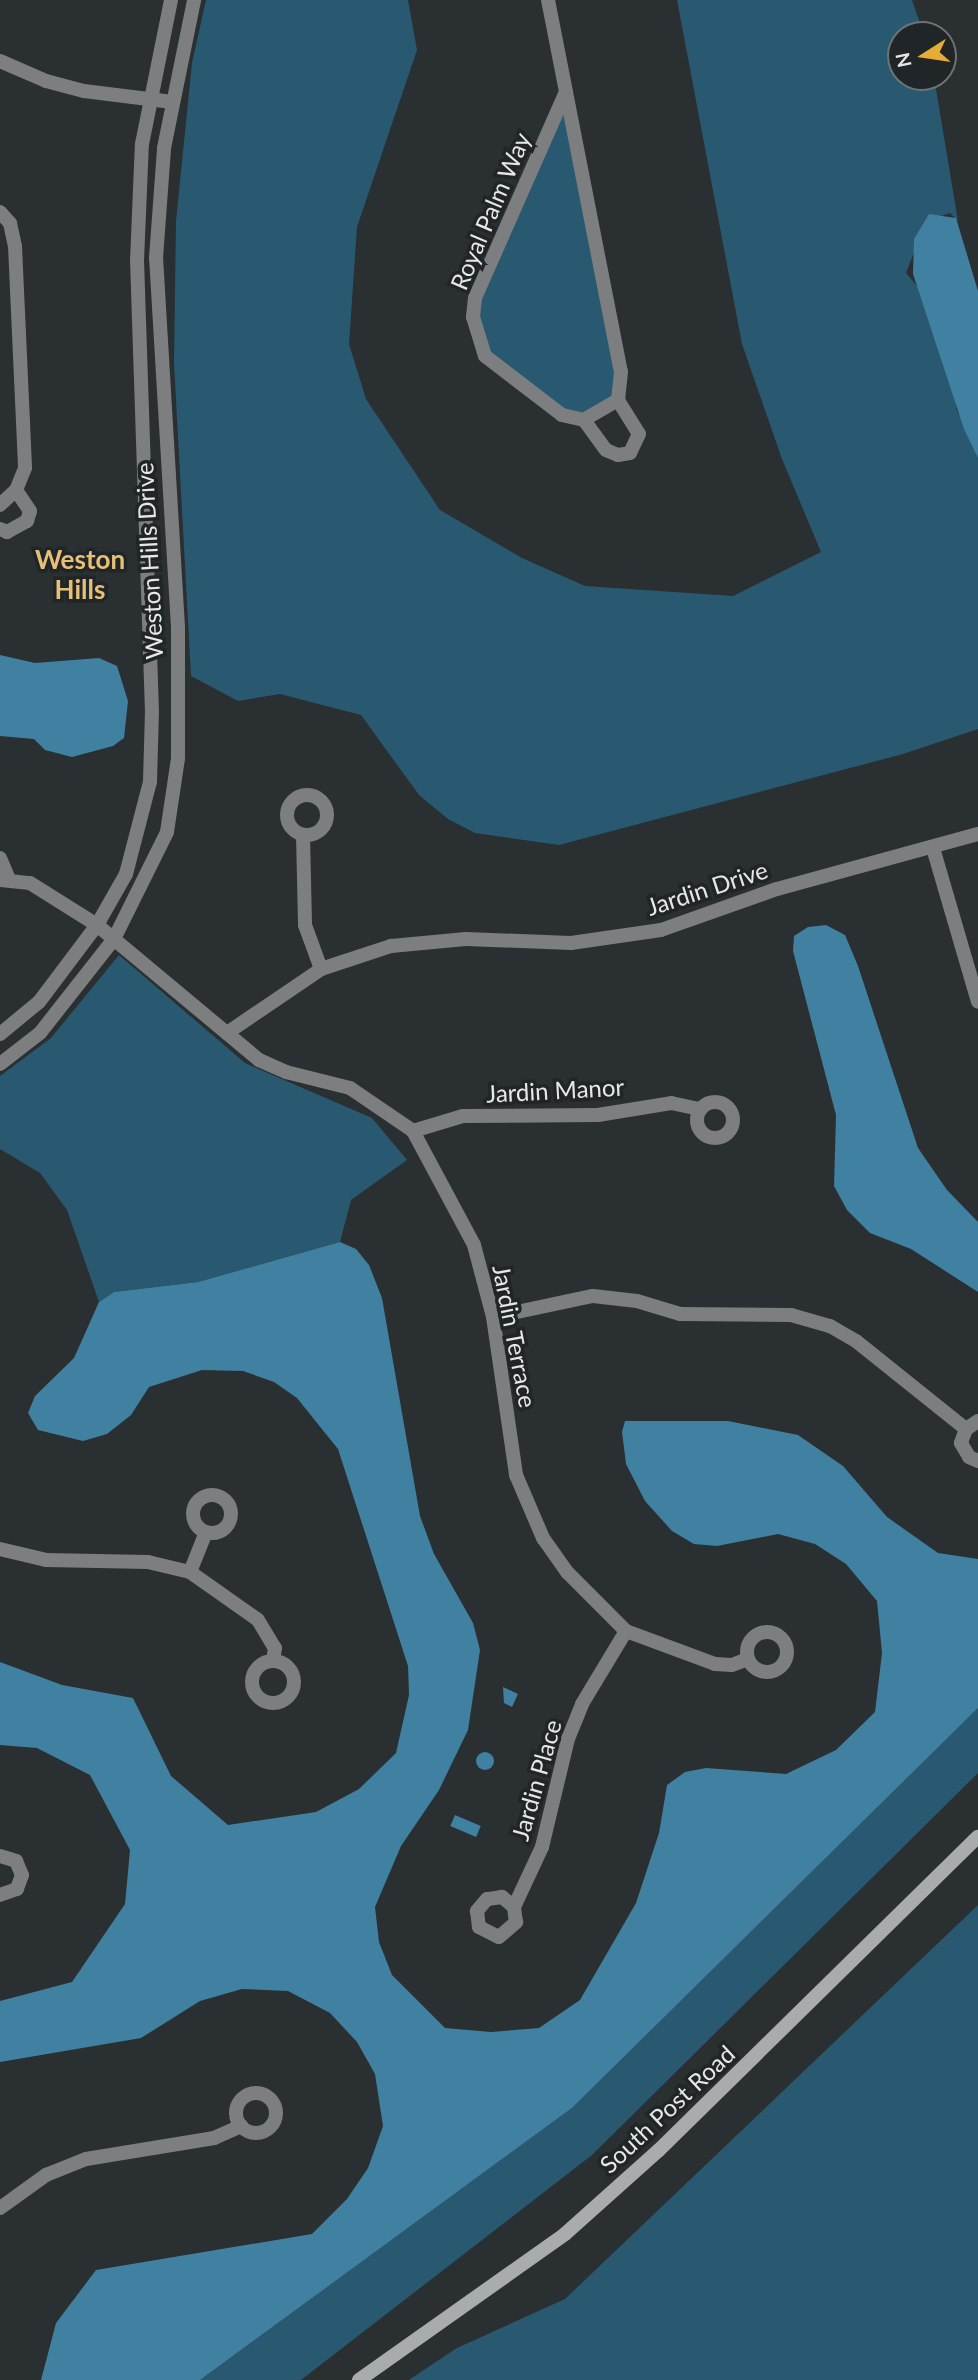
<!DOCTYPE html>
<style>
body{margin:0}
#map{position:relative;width:978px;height:2380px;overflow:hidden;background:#2a2f31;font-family:Lato,sans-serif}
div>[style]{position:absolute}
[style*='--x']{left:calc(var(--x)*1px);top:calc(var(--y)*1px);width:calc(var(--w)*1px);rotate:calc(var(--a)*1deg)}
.green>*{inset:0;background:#295970}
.water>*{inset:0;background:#4080a0;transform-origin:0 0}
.round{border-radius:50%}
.street>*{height:14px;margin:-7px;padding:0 7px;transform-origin:7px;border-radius:7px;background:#7c7e80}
.street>.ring{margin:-7px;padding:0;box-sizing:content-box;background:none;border:14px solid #7c7e80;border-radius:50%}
.secondary>*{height:14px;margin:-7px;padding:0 7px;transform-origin:7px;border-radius:7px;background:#a8acae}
span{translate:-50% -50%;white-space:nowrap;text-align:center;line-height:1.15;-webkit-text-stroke:7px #202527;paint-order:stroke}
.street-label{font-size:24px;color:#e5e8ea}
.neighbourhood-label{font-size:26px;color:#e6c078;font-weight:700}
.north{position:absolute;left:887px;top:21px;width:70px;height:70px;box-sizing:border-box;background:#202527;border:2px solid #6f7375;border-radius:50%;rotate:258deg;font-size:19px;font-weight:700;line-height:28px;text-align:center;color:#e5e8ea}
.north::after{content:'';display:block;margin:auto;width:24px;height:32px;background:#e5ad35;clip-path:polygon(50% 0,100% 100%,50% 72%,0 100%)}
</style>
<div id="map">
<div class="green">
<i style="clip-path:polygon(206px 0,408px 0,417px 50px,357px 227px,349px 344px,366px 399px,440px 510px,522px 558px,585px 586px,733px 596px,821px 552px,782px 459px,742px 344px,677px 0,912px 0,924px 35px,901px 35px,901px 77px,934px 77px,958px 221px,950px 213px,926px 221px,906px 273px,934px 306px,947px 346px,957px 411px,978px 444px,978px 729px,903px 754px,559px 845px,475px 833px,448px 819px,419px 795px,361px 715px,280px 694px,238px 701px,191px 676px,174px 363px,176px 221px,192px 63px)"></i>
<i style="clip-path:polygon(566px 92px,621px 372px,607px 410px,562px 415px,485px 356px,474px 317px)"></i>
<i style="clip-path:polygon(119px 955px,245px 1063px,372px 1118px,407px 1160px,351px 1200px,340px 1242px,198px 1282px,114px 1292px,99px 1302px,67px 1210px,40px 1173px,0 1149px,0 1076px,51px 1038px)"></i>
<i style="clip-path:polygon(978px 1708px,978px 1773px,592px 2155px,301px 2380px,200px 2380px,572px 2108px)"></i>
<i style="clip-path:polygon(978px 1905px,978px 2380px,409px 2380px,457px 2348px,565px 2299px)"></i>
</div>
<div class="water">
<i style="clip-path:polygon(929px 214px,956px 218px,978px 291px,978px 458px,964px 429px,913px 274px,914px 239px)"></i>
<i style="clip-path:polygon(0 655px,35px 663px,99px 658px,117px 666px,128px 701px,124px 738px,113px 746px,72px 757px,45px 750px,34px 739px,0 736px)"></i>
<i style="clip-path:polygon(826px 925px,845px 935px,858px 966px,918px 1148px,947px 1190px,978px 1222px,978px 1292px,911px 1249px,870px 1233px,847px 1210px,834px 1186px,836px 1115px,793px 951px,794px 936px,808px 927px)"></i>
<i style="clip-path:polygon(340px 1242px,356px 1249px,369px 1265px,382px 1298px,420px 1516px,434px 1554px,473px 1623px,480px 1650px,468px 1730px,439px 1790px,401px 1846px,375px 1907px,379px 1942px,392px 1975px,445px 2028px,491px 2032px,539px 2028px,580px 2000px,636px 1903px,659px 1833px,667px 1785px,685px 1772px,706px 1768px,786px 1774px,836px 1750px,875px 1712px,882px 1653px,877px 1601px,846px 1564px,815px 1544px,778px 1534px,717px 1546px,694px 1544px,672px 1531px,645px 1501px,626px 1464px,622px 1432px,625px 1421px,728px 1421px,798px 1435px,843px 1466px,887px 1517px,938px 1553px,978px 1559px,978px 1708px,572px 2108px,200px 2380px,41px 2380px,56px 2323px,96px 2270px,312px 2234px,347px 2199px,368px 2168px,383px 2126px,375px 2074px,357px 2042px,330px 2013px,288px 1991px,242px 1989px,200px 2001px,141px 2038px,0 2062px,0 2001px,72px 1982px,125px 1904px,130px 1850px,90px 1775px,37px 1748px,0 1745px,0 1662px,62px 1685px,133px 1698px,171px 1776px,228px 1825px,316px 1812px,359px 1789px,396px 1753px,409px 1695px,408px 1666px,338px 1449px,297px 1398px,274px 1382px,243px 1371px,202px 1370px,149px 1387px,131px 1415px,107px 1434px,83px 1441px,38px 1430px,28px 1413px,35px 1396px,74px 1358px,99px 1302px,114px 1292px,198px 1282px)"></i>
<i style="clip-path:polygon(503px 1687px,518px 1694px,512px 1707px,504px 1703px)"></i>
<i class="round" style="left:476px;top:1752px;width:18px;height:18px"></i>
<i style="left:455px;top:1815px;width:28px;height:12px;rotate:23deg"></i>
</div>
<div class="street">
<i style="--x:548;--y:0;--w:94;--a:78.9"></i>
<i style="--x:0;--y:61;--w:50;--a:23.5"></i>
<i style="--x:46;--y:81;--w:39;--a:15"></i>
<i style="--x:84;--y:91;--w:89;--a:7.1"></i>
<i style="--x:566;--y:92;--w:285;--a:78.9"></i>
<i style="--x:621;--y:372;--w:28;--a:96"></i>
<i style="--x:618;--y:400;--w:39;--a:150"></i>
<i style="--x:584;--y:420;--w:23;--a:-167"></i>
<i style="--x:562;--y:415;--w:97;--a:-142.5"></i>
<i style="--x:485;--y:356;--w:41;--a:-107.1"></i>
<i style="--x:473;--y:317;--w:19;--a:-84"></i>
<i style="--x:475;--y:298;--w:225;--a:-66.2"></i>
<i style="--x:0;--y:212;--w:15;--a:48"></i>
<i style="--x:10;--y:223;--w:24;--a:78"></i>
<i style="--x:15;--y:246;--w:222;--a:87.4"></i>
<i style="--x:25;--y:468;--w:24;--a:112"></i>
<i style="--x:16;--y:490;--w:22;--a:137"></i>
<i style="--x:584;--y:420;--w:37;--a:54"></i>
<i style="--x:606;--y:450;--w:13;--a:23"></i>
<i style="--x:618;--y:455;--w:12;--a:-9"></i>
<i style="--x:630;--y:453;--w:21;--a:-65"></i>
<i style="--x:639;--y:434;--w:40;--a:-122"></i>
<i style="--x:0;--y:529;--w:8;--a:23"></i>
<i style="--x:7;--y:532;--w:23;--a:-29"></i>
<i style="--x:27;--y:521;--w:10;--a:-73"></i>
<i style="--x:30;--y:511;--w:25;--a:-124"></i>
<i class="ring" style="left:287px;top:795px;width:26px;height:26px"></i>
<i style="--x:303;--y:835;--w:90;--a:88.7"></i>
<i style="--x:305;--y:925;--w:47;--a:70"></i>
<i style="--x:933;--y:848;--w:160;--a:73.7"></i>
<i style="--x:0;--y:858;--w:23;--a:67"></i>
<i style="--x:0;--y:880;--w:30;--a:6"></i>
<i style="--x:30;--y:883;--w:79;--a:32.1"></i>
<i style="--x:97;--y:925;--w:211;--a:39.8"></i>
<i style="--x:259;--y:1060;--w:30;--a:24"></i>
<i style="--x:286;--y:1072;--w:66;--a:14"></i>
<i style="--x:350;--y:1088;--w:76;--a:34.3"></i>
<i style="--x:413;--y:1131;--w:129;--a:61.8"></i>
<i style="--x:474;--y:1245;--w:74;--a:75.2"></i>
<i style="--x:493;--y:1317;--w:160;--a:81.7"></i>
<i style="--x:516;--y:1475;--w:69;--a:66.8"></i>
<i style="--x:543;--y:1538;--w:42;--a:54.8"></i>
<i style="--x:567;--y:1572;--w:83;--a:45"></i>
<i style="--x:626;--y:1631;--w:95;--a:20.3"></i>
<i style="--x:715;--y:1664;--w:17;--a:3"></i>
<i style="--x:732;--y:1665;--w:17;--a:-21"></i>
<i style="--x:227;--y:1033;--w:114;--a:-34.2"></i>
<i style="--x:321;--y:969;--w:74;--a:-18.2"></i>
<i style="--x:391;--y:946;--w:75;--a:-5.3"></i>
<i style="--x:466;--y:939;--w:105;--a:2.2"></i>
<i style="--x:571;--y:943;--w:91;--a:-8.2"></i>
<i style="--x:661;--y:930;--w:123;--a:-19.5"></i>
<i style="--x:777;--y:889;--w:208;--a:-15.3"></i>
<i style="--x:0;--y:1034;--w:50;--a:-39.4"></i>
<i style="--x:39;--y:1002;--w:96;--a:-53"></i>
<i style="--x:97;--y:925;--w:59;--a:-60.4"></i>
<i style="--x:126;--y:874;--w:95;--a:-75.4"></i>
<i style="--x:150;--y:782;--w:70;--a:-88.4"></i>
<i style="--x:152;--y:712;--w:451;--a:-91.9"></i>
<i style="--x:137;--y:261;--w:117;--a:-87.6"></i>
<i style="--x:142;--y:144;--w:147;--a:-78.6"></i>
<i style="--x:0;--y:1064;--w:51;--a:-37.8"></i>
<i style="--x:40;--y:1033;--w:120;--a:-51.8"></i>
<i style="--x:114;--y:939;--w:119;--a:-63.6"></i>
<i style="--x:167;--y:832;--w:75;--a:-81.5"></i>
<i style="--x:178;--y:758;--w:131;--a:-90"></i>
<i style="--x:178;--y:627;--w:370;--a:-93.4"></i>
<i style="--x:156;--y:258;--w:110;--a:-85.8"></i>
<i style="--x:164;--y:148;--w:151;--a:-78.5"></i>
<i class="ring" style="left:697px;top:1102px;width:22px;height:22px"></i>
<i style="--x:413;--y:1131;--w:52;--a:-16.7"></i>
<i style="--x:463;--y:1116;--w:135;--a:-0.4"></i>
<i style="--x:598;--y:1115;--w:74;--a:-9.3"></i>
<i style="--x:671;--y:1103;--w:30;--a:12"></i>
<i style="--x:493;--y:1317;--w:102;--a:-11.9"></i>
<i style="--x:593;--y:1296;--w:44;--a:6.5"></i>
<i style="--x:637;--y:1301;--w:45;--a:16.8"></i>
<i style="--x:680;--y:1314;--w:111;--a:0.5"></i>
<i style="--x:791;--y:1315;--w:41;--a:15.8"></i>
<i style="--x:830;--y:1326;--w:30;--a:30"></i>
<i style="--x:856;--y:1341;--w:141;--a:38.7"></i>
<i style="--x:978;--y:1421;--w:14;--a:146"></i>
<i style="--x:966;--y:1429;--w:15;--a:110"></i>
<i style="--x:961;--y:1443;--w:16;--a:60"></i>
<i style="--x:969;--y:1457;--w:10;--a:24"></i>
<i class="ring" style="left:193px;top:1495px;width:24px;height:24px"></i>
<i style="--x:0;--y:1549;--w:47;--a:13.4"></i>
<i style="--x:46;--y:1560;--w:102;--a:1.1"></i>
<i style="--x:148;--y:1562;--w:43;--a:13.4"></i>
<i style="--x:190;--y:1572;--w:83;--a:35.2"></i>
<i style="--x:258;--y:1620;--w:33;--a:59"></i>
<i style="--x:275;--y:1648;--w:13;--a:99"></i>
<i style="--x:190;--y:1572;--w:43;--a:-68.2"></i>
<i class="ring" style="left:747px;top:1632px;width:26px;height:26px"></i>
<i class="ring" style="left:252px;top:1661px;width:28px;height:28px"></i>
<i style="--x:0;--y:1856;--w:17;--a:17"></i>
<i style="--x:16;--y:1861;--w:15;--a:67"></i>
<i style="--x:22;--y:1875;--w:15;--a:110"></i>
<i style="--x:17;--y:1889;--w:18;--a:161"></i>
<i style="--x:514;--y:1907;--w:16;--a:-140"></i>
<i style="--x:502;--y:1897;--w:15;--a:172"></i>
<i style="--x:487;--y:1899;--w:16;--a:130"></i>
<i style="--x:477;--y:1911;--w:16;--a:83"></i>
<i style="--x:479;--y:1927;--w:22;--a:27"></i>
<i style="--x:499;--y:1937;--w:23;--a:-41"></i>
<i style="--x:516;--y:1922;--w:15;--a:-98"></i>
<i style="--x:514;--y:1907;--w:66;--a:-65"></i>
<i style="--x:542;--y:1847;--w:111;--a:-76.5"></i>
<i style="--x:568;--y:1739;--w:38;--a:-68"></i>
<i style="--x:582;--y:1704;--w:85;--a:-58.9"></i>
<i class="ring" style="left:236px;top:2093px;width:26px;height:26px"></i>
<i style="--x:0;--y:2208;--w:57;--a:-35.7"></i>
<i style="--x:46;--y:2175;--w:43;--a:-21.8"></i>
<i style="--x:86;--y:2159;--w:130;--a:-9.3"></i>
<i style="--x:214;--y:2138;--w:30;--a:-24"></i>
</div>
<div class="secondary">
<i style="--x:359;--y:2380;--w:252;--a:-35.3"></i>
<i style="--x:565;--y:2234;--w:126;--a:-41.8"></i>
<i style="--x:659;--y:2150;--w:447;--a:-44.5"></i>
</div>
<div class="street-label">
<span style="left:490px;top:211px;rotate:-67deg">Royal Palm Way</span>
<span style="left:149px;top:561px;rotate:-93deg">Weston Hills Drive</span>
<span style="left:707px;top:888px;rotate:-18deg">Jardin Drive</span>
<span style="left:555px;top:1090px;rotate:-3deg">Jardin Manor</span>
<span style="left:515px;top:1336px;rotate:79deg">Jardin Terrace</span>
<span style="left:536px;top:1780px;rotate:-74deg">Jardin Place</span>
<span style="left:667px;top:2109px;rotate:-43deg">South Post Road</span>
</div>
<div class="neighbourhood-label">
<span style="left:80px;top:575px">Weston<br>Hills</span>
</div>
<div class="north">N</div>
</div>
